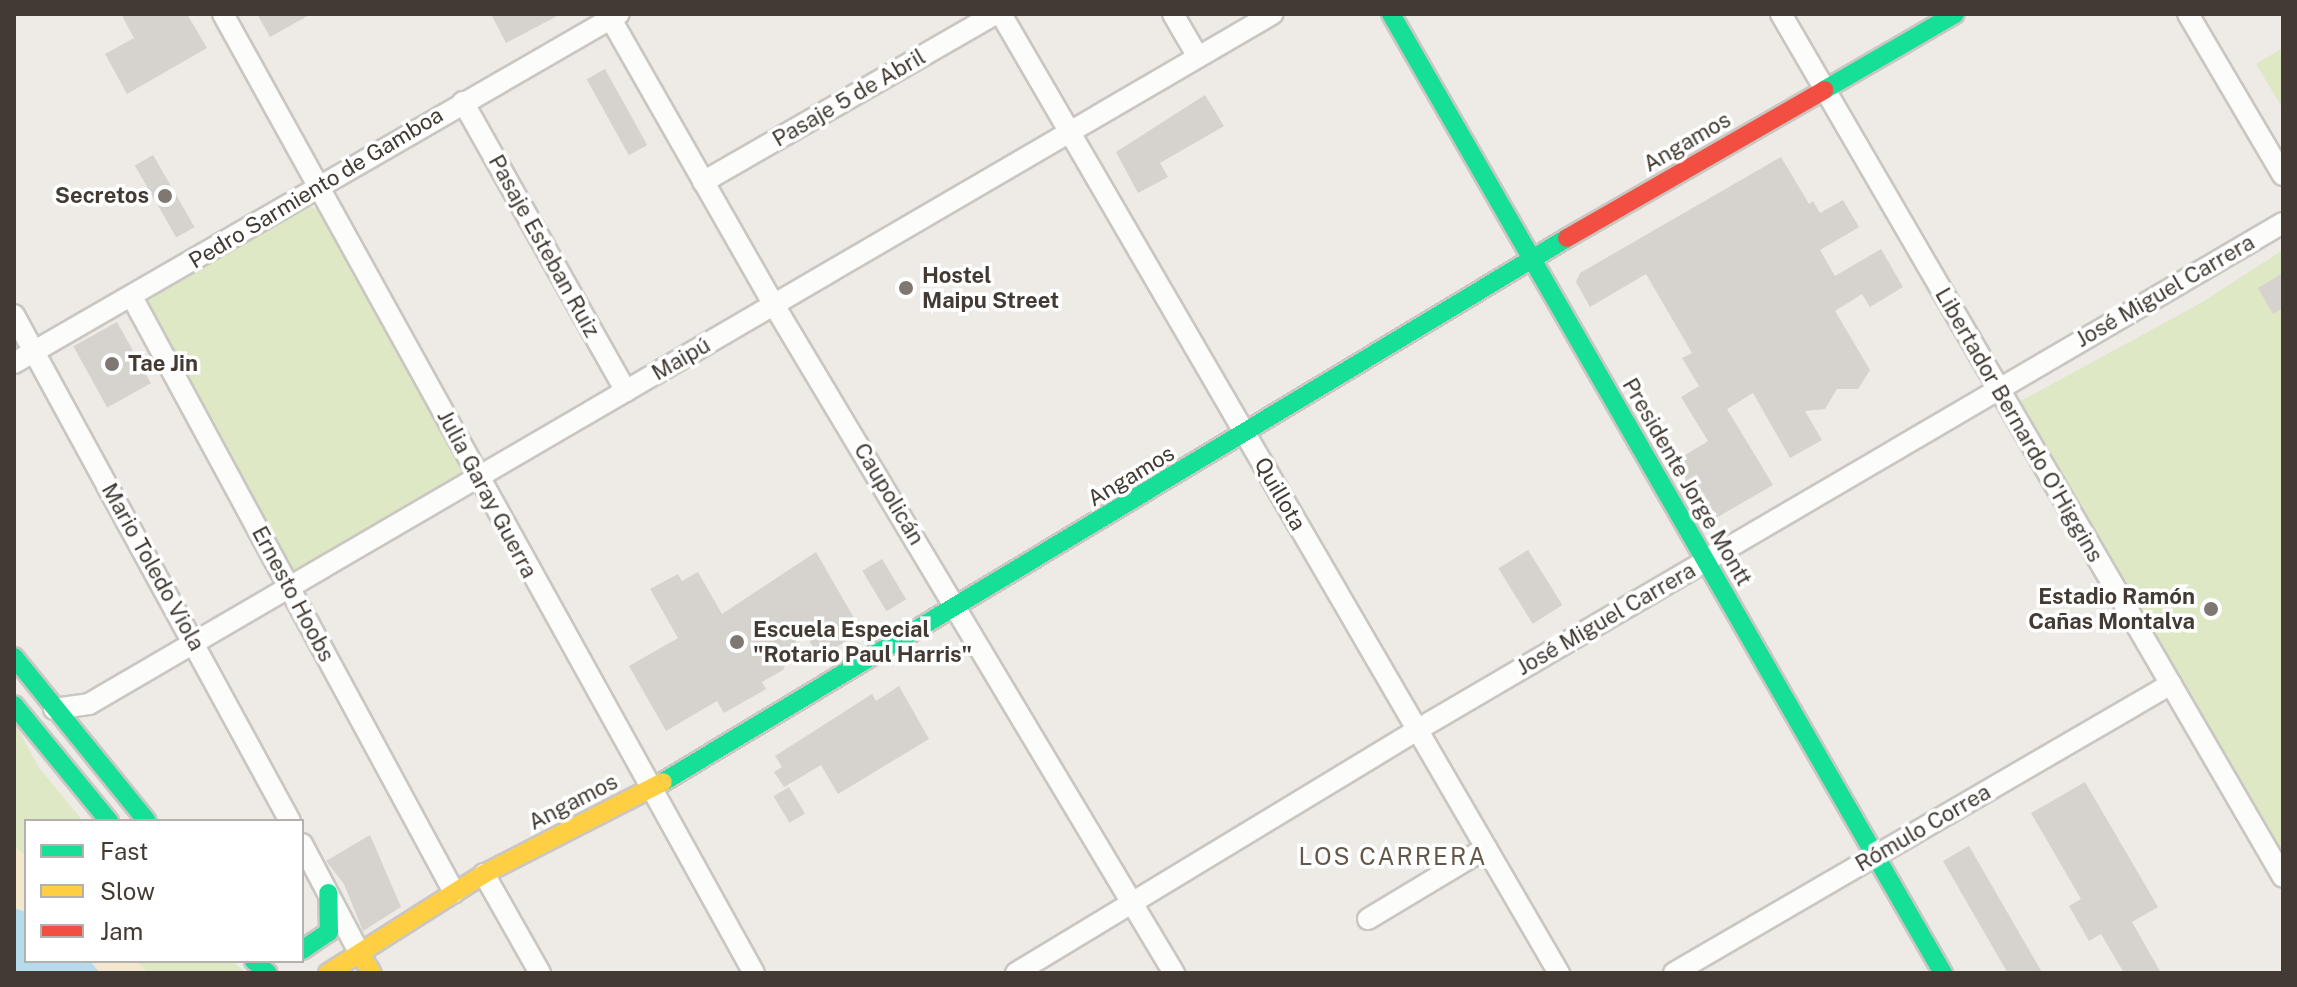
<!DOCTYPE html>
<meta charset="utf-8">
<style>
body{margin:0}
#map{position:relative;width:2297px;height:987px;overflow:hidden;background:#eeeae6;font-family:"Public Sans",sans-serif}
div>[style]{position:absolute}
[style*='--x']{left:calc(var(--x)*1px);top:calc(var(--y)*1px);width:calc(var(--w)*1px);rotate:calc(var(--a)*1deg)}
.green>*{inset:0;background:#dee8c5}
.sand>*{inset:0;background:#f3e7cf}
.water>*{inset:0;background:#b5dced}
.building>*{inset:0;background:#d6d2cd;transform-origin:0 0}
.roads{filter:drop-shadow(2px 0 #cac6c2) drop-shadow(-2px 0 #cac6c2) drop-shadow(0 2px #cac6c2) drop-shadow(0 -2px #cac6c2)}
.street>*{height:20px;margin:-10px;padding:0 10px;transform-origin:10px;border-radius:10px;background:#fcfcfb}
.fast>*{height:18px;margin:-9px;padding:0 9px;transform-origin:9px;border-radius:9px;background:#16e098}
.slow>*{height:18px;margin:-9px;padding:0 9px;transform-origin:9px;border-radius:9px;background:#ffcf43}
.jam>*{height:18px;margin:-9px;padding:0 9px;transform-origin:9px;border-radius:9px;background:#f24e42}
.dots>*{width:22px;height:22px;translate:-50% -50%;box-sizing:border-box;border:4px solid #fff;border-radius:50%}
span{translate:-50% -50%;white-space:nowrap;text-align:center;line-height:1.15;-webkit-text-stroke:7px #fff;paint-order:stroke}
.street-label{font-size:22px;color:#433b33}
.poi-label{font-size:22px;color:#433b33;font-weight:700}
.right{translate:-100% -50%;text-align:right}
.left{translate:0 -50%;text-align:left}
.neighbourhood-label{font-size:24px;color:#65584a;letter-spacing:2px}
.frame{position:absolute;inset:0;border:16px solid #433b33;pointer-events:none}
.legend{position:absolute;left:24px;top:819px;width:280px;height:144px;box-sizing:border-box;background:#fff;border:2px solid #b4b1ad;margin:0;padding:10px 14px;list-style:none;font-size:24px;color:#433b33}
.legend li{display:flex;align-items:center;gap:16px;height:40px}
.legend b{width:40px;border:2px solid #b4b1ad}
</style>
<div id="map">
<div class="green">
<i style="clip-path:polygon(2283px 48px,2283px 109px,2256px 64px)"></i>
<i style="clip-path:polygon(309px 205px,318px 211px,465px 475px,294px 573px,144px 302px)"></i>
<i style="clip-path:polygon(2283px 250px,2283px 857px,2019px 402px,2199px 304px)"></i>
<i style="clip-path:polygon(14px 721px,39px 768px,83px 821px,26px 821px,26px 856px,14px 846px)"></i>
<i style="clip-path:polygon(136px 961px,232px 961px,246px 973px,148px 973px)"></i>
</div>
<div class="sand">
<i style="clip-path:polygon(14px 846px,26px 856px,26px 912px,14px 908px)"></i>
<i style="clip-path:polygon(90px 961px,136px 961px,148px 973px,100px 973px)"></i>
</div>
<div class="water">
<i style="clip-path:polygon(14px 908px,26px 912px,26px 961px,90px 961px,100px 973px,14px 973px)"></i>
</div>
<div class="building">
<i style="clip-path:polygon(121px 14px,187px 14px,207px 48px,127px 94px,105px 54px,134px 38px)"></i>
<i style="clip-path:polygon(257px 14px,311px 14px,270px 37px)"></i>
<i style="clip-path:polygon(491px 14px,561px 14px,506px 43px)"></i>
<i style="left:605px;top:69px;width:87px;height:21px;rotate:61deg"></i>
<i style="clip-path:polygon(1205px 95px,1224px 126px,1160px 163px,1168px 177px,1138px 193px,1116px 152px)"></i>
<i style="left:153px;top:155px;width:83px;height:21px;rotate:60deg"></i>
<i style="clip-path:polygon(1781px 157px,1809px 204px,1813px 201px,1820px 213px,1843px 200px,1859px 227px,1820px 250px,1835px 276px,1881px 249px,1903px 287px,1870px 307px,1862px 294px,1835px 311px,1870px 370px,1858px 389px,1837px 389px,1825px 409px,1805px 411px,1822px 440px,1790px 458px,1753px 393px,1727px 409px,1773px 485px,1716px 518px,1703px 515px,1672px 463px,1708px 441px,1681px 397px,1699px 386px,1682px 358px,1692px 353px,1646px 274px,1590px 307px,1576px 282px,1580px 273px)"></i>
<i style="clip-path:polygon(2283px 273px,2283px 308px,2273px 314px,2258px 288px)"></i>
<i style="left:117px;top:322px;width:70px;height:50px;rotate:61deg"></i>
<i style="left:1528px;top:550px;width:65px;height:35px;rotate:58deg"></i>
<i style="clip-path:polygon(816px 552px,862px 632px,819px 657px,802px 628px,783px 670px,762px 682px,766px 689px,724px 713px,717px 701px,666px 731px,629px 666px,678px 638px,650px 589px,678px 574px,682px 581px,698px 572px,722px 614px)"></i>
<i style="left:882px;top:559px;width:47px;height:23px;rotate:59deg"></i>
<i style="clip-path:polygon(899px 686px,929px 739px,838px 794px,821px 765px,784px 787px,774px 772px,782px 767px,775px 756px,872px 694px,876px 701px)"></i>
<i style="clip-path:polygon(2085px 782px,2158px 907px,2132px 922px,2161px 973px,2124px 973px,2101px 934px,2089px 941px,2069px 906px,2081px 899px,2031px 813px)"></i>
<i style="left:789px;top:787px;width:31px;height:18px;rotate:59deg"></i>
<i style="clip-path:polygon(370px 835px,401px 907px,363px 931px,344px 884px,326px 861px)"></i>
<i style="left:1969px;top:846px;width:146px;height:30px;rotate:60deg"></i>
</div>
<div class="roads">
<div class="street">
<i style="--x:223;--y:14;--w:1096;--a:61.03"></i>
<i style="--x:608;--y:14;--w:335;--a:60.3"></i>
<i style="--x:774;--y:305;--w:779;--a:59.09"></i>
<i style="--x:1001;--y:14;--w:1110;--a:59.81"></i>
<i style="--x:1173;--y:14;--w:50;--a:59.8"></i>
<i style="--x:1781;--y:14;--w:998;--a:59.81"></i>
<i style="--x:2188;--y:14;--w:187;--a:59.5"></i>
<i style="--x:463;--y:102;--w:332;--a:60.6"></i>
<i style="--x:703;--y:182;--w:337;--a:-29.9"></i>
<i style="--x:132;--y:297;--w:677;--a:61.58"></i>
<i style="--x:14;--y:315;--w:576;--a:61.39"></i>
<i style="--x:14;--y:363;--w:698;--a:-29.98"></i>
<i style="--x:54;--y:709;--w:35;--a:-8"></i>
<i style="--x:89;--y:704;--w:1370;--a:-30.25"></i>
<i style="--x:302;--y:844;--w:124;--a:62.2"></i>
<i style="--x:484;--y:874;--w:114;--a:60.5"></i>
<i style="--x:1368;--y:919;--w:138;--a:-31"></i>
<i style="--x:1016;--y:973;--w:469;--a:-31.2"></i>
<i style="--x:1417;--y:730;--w:1003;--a:-30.35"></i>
<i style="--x:1674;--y:973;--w:575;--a:-30.18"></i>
</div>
<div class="fast">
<i style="--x:1391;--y:14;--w:1107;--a:60.08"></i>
<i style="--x:1824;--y:90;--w:151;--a:-30.1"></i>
<i style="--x:14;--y:657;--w:211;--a:51"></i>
<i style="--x:14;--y:705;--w:150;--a:50.7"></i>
<i style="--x:663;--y:782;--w:1055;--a:-31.04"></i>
<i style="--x:302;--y:950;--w:32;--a:-34"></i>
<i style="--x:329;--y:932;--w:39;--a:-91"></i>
<i style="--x:254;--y:961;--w:18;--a:41"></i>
</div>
<div class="slow">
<i style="--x:360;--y:954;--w:22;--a:58"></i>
<i style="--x:328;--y:973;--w:185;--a:-32.4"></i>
<i style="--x:484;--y:874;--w:201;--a:-27.2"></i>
</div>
<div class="jam">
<i style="--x:1567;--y:238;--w:297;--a:-29.9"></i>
</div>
</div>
<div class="dots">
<i style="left:165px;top:196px;background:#7f7872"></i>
<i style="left:906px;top:288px;background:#7f7872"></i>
<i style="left:112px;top:364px;background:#7f7872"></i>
<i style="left:2211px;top:609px;background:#7f7872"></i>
<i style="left:737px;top:642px;background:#7f7872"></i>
</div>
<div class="street-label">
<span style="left:849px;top:98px;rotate:-30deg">Pasaje 5 de Abril</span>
<span style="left:1687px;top:142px;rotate:-30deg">Angamos</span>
<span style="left:316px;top:188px;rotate:-31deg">Pedro Sarmiento de Gamboa</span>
<span style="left:544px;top:246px;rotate:61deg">Pasaje Esteban Ruiz</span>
<span style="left:2165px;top:291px;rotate:-30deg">José Miguel Carrera</span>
<span style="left:681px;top:359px;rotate:-30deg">Maipú</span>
<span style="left:2019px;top:425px;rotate:60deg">Libertador Bernardo O'Higgins</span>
<span style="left:1131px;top:476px;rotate:-31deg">Angamos</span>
<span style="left:1687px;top:482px;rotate:60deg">Presidente Jorge Montt</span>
<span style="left:487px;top:494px;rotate:62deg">Julia Garay Guerra</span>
<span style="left:889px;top:494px;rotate:59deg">Caupolicán</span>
<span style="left:1280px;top:494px;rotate:60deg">Quillota</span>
<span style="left:153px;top:567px;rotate:61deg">Mario Toledo Viola</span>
<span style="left:293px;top:594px;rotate:62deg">Ernesto Hoobs</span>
<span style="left:1606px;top:619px;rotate:-30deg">José Miguel Carrera</span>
<span style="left:573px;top:802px;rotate:-27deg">Angamos</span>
<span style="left:1923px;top:828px;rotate:-30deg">Rómulo Correa</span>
</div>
<div class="poi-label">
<span class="right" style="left:149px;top:196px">Secretos</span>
<span class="left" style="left:922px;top:288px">Hostel<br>Maipu Street</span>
<span class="left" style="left:128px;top:364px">Tae Jin</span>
<span class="right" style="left:2195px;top:609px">Estadio Ramón<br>Cañas Montalva</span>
<span class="left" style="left:753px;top:642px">Escuela Especial<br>"Rotario Paul Harris"</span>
</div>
<div class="neighbourhood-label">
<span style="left:1393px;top:857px">LOS CARRERA</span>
</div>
<div class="frame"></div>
<ul class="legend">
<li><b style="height:10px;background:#16e098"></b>Fast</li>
<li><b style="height:10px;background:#ffcf43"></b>Slow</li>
<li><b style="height:10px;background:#f24e42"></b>Jam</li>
</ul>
</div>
